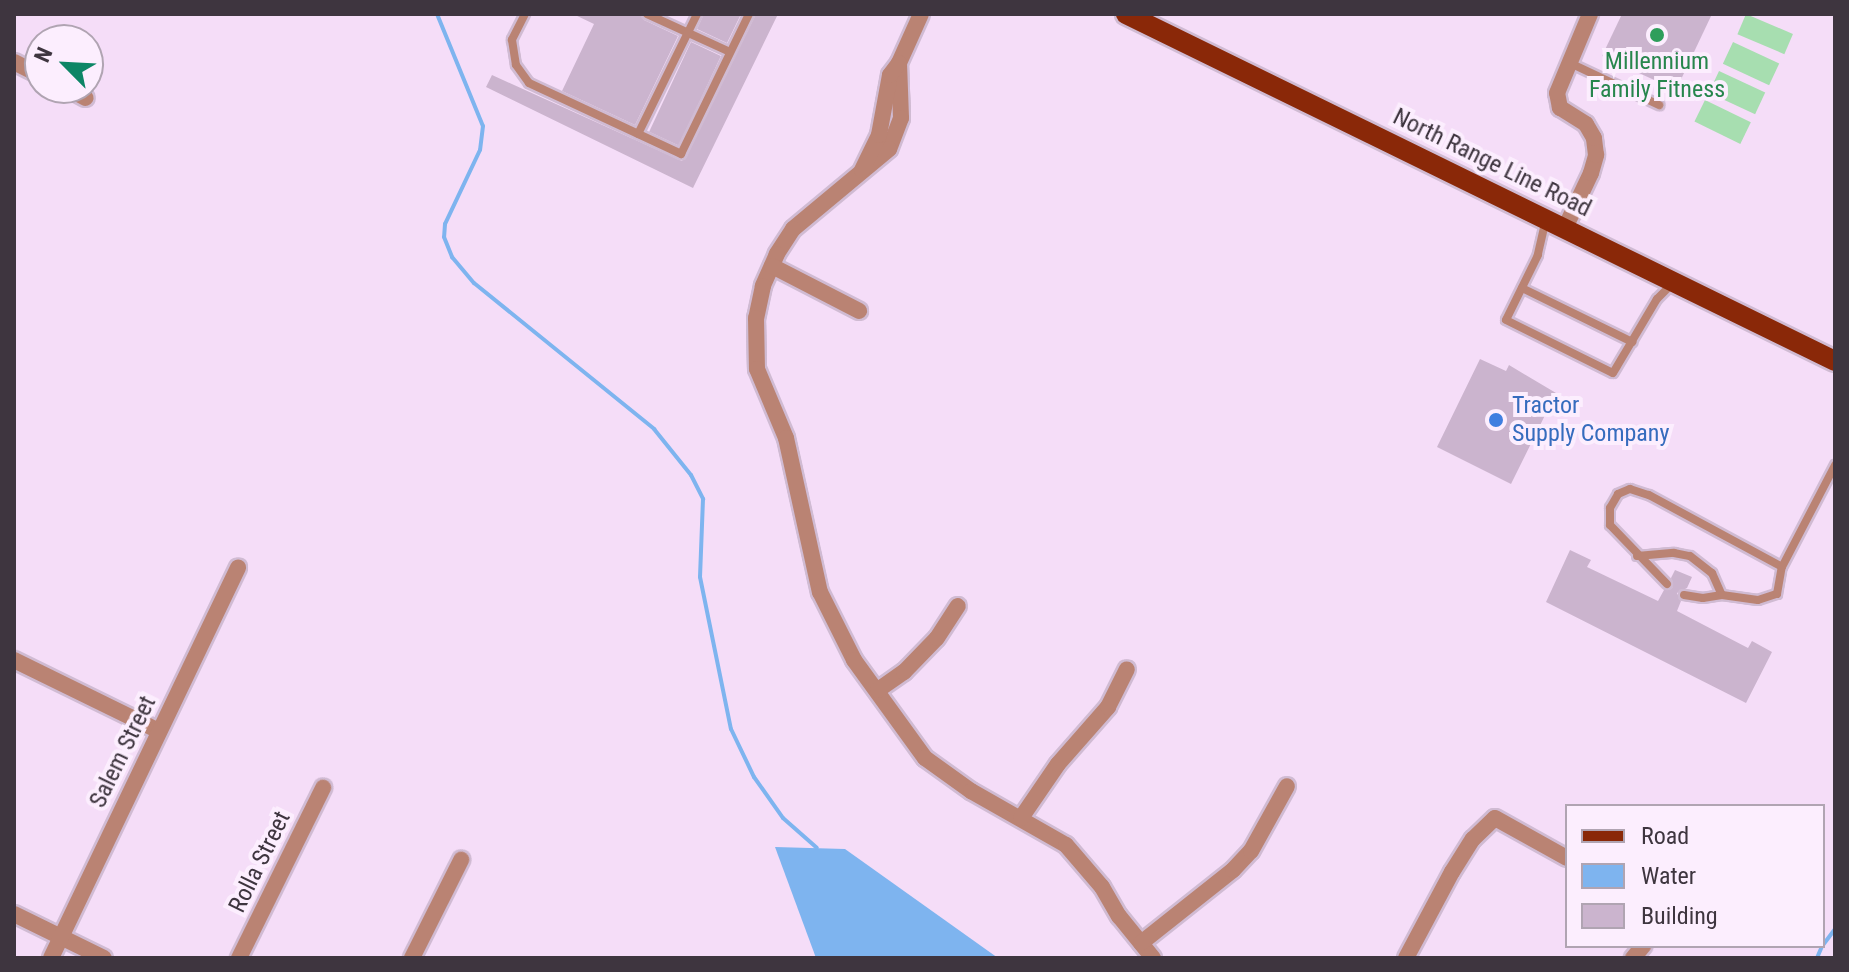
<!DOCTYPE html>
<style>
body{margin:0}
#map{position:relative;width:1849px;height:972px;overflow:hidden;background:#f5ddf8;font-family:"Roboto Condensed",sans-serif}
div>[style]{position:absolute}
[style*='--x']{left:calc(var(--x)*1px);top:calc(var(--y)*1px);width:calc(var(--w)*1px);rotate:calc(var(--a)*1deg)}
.green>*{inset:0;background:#a7deb0;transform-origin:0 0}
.water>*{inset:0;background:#7eb4ef}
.stream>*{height:4px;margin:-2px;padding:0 2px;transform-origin:2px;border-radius:2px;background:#7eb4ef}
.building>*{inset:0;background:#cbb4ce;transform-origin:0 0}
.roads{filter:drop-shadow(2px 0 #d0bbd3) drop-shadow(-2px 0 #d0bbd3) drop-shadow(0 2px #d0bbd3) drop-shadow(0 -2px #d0bbd3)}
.lane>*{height:8px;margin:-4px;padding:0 4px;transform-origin:4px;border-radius:4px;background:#ba8373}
.street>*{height:16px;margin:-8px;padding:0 8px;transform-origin:8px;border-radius:8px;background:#ba8373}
.primary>*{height:20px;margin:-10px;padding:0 10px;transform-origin:10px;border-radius:10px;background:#8a2808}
.dots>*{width:22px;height:22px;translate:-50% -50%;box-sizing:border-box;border:4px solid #fceefe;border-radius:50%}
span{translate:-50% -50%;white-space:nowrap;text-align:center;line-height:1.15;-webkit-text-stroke:8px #fceefe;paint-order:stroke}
.leisure-label{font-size:24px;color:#27864d}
.street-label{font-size:24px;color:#3e353f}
.shop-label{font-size:24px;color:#366cbe}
.left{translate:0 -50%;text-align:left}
.frame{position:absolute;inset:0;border:16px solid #3e353f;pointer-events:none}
.legend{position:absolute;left:1565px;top:804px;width:260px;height:144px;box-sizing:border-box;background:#fceefe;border:2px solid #b0a4b2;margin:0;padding:10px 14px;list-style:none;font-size:24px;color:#3e353f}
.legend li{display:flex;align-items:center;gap:16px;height:40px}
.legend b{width:40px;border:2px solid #b0a4b2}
.north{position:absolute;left:24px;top:24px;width:80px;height:80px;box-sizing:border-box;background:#fceefe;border:2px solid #b0a4b2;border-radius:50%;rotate:294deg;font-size:22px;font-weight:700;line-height:32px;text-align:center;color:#3e353f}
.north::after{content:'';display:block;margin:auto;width:28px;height:36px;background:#0d8666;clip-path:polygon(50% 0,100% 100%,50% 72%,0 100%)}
</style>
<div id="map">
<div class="green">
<i style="left:1746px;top:14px;width:51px;height:22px;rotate:23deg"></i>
<i style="left:1733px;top:42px;width:51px;height:24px;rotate:25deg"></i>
<i style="left:1719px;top:71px;width:51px;height:24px;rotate:25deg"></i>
<i style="left:1705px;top:100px;width:51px;height:24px;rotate:26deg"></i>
</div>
<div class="water">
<i style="clip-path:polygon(775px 847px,845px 849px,998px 958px,816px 958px)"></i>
</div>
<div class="stream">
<i style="--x:437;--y:14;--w:121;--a:67.7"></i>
<i style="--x:483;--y:126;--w:24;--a:97"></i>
<i style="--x:480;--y:150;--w:82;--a:115.3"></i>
<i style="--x:445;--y:224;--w:13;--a:94"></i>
<i style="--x:444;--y:237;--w:22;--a:68"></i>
<i style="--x:452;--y:257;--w:34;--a:50"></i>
<i style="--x:474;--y:283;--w:232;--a:39"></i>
<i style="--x:654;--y:429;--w:59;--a:51.2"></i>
<i style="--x:691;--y:475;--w:27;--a:63"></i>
<i style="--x:703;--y:499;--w:78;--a:92.2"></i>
<i style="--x:700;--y:577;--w:155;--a:78.5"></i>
<i style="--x:731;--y:729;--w:53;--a:64.4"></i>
<i style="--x:754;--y:777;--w:50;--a:54.7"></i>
<i style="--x:783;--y:818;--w:45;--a:41.4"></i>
<i style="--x:1823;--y:945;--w:20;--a:-53"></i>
<i style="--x:1817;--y:958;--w:13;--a:-67"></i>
</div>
<div class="building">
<i style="clip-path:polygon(573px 14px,640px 14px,644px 20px,678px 36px,635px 125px,562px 91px,594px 24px)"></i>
<i style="clip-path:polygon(704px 14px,741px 14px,727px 43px,697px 29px)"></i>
<i style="clip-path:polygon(756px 14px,778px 14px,693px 188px,486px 87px,492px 75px,682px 161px)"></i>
<i style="clip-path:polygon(1622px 14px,1712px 14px,1676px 90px,1602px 56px)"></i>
<i style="left:691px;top:42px;width:33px;height:99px;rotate:25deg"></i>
<i style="clip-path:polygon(1480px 359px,1506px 371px,1509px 365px,1556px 393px,1511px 484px,1437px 447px)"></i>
<i style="clip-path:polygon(1570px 550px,1591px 560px,1587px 567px,1658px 601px,1664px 590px,1673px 587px,1671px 578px,1675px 570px,1692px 577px,1687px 588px,1677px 593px,1681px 601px,1677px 611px,1748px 648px,1752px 641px,1772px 652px,1746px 703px,1546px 602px)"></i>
</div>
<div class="roads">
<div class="lane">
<i style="--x:525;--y:14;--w:29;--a:117"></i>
<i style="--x:512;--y:40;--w:25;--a:81"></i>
<i style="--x:516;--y:65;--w:22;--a:54"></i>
<i style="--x:529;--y:83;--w:168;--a:25"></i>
<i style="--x:681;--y:154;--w:156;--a:-64.1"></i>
<i style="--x:647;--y:14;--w:91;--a:24.6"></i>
<i style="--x:1568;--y:62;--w:101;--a:25.3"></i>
<i style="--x:638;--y:134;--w:134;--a:-63.8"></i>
<i style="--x:1546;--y:219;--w:37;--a:103"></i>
<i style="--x:1538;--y:255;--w:72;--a:116.2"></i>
<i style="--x:1506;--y:320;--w:119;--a:26.4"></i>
<i style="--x:1613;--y:373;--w:86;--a:-59.3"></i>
<i style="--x:1657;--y:299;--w:24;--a:-45"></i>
<i style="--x:1522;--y:288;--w:123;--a:26.1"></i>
<i style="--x:1637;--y:556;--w:37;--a:-5"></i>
<i style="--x:1674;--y:553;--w:16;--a:11"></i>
<i style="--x:1690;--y:556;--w:28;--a:38"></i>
<i style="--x:1712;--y:573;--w:24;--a:66"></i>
<i style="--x:1667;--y:584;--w:82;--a:-134"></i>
<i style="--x:1610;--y:525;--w:17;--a:-90"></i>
<i style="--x:1610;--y:508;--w:16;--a:-60"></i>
<i style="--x:1618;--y:494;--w:13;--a:-23"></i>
<i style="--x:1630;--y:489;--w:20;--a:18"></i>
<i style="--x:1649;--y:495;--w:151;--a:28.4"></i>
<i style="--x:1684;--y:595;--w:19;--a:9"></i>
<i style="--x:1703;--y:598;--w:19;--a:-9"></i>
<i style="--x:1722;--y:595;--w:36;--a:8"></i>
<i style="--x:1758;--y:600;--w:20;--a:-18"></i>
<i style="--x:1777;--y:594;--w:27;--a:-80"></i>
<i style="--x:1782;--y:567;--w:115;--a:-62.5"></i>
</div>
<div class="street">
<i style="--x:921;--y:14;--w:54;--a:114.2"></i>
<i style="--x:899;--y:63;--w:55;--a:87.9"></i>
<i style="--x:901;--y:118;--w:33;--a:111"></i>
<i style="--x:889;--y:149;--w:125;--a:140.2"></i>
<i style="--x:793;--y:229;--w:30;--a:123"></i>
<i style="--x:777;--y:254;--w:35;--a:114"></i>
<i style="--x:763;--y:286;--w:33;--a:102"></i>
<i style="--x:756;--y:318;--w:51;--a:88.9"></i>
<i style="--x:757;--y:369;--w:75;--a:67.2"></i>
<i style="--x:786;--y:438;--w:158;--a:77.6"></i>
<i style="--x:820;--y:592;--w:76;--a:63.4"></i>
<i style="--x:854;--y:660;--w:121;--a:54.1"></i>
<i style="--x:925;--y:758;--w:57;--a:35.7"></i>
<i style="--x:971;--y:791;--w:109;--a:29.6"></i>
<i style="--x:1066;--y:845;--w:55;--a:49.4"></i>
<i style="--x:1102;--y:887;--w:34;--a:60"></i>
<i style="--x:1119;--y:916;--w:54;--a:51"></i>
<i style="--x:14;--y:62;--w:29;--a:27"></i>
<i style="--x:67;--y:88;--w:21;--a:28"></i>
<i style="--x:862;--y:170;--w:39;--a:-64"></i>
<i style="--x:879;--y:135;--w:61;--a:-79.6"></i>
<i style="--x:890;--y:75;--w:15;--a:-53"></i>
<i style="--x:1565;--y:228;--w:61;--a:-64.7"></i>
<i style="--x:1591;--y:173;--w:19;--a:-74"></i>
<i style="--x:1596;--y:155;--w:17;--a:-97"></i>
<i style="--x:1594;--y:138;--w:16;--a:-120"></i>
<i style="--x:1586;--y:124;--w:31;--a:-148"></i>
<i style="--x:1560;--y:108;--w:15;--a:-101"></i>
<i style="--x:1557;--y:93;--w:86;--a:-67.3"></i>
<i style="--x:772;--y:266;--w:98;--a:27.3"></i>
<i style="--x:14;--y:660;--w:161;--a:26.1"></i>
<i style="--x:878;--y:690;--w:32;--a:-35"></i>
<i style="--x:904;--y:672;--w:47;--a:-45.9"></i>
<i style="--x:937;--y:638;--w:38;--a:-57"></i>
<i style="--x:1021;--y:818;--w:65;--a:-55.6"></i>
<i style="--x:1058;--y:764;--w:76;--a:-48.7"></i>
<i style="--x:1108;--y:707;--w:42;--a:-63.4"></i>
<i style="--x:14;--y:914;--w:100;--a:26.1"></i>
<i style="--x:1141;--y:943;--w:117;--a:-38.4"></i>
<i style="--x:1233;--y:870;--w:26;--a:-47"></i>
<i style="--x:1251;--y:851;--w:74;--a:-61"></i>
<i style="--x:51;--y:958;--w:433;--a:-64.4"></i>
<i style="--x:239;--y:958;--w:190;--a:-63.7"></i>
<i style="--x:412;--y:958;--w:110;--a:-63.4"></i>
<i style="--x:1406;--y:958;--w:98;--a:-61.9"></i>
<i style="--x:1452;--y:872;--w:39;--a:-58"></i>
<i style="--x:1473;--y:839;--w:30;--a:-44"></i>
<i style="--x:1495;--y:818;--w:82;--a:29.1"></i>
<i style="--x:1633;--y:958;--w:16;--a:-50"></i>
</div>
<div class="primary">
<i style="--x:1126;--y:14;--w:789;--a:26.08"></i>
</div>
</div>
<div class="dots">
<i style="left:1657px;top:35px;background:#2e9e5b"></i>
<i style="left:1496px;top:420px;background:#3f7fe0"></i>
</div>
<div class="leisure-label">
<span style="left:1657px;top:76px">Millennium<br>Family Fitness</span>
</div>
<div class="street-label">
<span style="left:1492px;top:163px;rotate:26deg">North Range Line Road</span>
<span style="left:123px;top:752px;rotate:-64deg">Salem Street</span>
<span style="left:260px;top:862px;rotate:-64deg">Rolla Street</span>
</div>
<div class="shop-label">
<span class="left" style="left:1512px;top:420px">Tractor<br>Supply Company</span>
</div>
<div class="frame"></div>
<ul class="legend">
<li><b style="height:10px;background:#8a2808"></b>Road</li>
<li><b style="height:22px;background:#7eb4ef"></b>Water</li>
<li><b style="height:22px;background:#cbb4ce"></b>Building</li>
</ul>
<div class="north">N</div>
</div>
